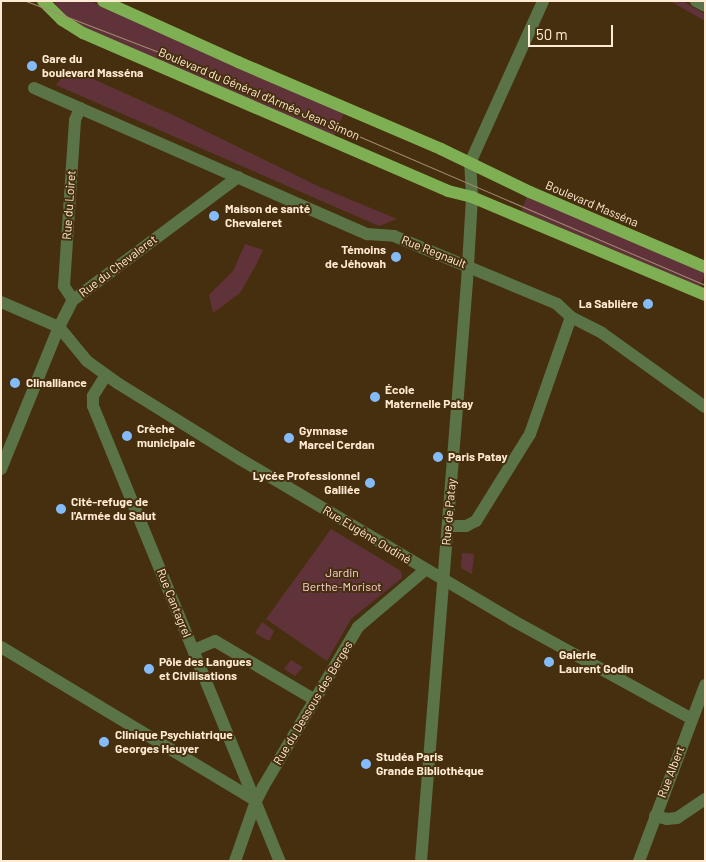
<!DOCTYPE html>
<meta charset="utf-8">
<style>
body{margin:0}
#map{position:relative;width:706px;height:862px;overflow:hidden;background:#462f0e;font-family:Barlow,sans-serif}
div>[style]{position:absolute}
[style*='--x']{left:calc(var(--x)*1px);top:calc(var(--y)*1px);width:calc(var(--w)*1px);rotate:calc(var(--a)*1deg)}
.green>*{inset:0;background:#5f3339;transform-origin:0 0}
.minor>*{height:12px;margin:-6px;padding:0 6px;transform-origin:6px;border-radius:6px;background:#5a7347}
.major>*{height:12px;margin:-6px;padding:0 6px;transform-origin:6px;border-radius:6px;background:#7eb053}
.tram>*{height:1px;margin:-0.5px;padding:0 0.5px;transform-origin:0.5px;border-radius:0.5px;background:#a28c70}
.dots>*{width:14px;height:14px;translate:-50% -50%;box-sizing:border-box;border:2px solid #462f0e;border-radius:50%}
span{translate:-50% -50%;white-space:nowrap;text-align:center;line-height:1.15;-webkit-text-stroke:4px #462f0e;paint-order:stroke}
.poi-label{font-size:12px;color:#ffebd3;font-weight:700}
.left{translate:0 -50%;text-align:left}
.right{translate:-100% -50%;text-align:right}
.street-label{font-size:12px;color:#ffebd3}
.park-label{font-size:12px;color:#fed1d5}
.frame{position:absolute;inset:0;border:2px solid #ffebd3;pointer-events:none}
.scale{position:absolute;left:528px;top:25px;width:85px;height:22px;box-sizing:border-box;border:2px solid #ffebd3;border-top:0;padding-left:6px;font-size:15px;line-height:18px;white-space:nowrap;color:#ffebd3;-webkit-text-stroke:4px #462f0e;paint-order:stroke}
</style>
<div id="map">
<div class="green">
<i style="clip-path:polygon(53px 1px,90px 1px,344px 113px,334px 136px,80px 27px,66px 16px)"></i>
<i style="clip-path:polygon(670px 1px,682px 1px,705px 14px,705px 21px)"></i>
<i style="clip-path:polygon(69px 68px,175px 116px,320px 187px,397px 219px,379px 226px,56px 85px)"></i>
<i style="left:527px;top:197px;width:194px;height:15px;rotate:23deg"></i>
<i style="clip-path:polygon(245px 244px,263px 250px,256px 265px,240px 293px,213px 313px,209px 295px,233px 271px)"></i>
<i style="clip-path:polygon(331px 529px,401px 571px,402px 578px,351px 619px,327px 661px,266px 619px)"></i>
<i style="clip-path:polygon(462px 553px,474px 554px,472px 574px,461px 568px)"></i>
<i style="clip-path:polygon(262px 622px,274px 631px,269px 641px,255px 633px)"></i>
<i style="clip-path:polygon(291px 660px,303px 667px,295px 676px,284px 669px)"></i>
</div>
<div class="minor">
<i style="--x:696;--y:1;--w:10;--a:29"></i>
<i style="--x:34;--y:88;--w:364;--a:23.7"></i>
<i style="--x:367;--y:234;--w:27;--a:4"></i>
<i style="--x:394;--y:236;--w:177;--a:22.6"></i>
<i style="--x:557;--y:304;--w:19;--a:43"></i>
<i style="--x:571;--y:317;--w:35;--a:27"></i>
<i style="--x:602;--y:333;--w:127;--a:35.7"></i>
<i style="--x:73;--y:300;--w:17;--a:-123"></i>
<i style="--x:64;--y:286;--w:166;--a:-86.2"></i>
<i style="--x:75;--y:120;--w:13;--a:-67"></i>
<i style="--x:1;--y:302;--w:63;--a:23.3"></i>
<i style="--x:59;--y:327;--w:44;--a:50.5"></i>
<i style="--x:87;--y:361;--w:39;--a:36"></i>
<i style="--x:119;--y:384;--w:142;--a:31.8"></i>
<i style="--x:240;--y:459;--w:316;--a:30.6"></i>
<i style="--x:512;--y:620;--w:205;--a:28.8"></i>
<i style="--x:106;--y:375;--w:25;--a:122"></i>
<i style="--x:93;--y:396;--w:10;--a:90"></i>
<i style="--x:93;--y:406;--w:492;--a:67.7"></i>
<i style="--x:1;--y:469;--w:153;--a:-67.8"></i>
<i style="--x:59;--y:327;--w:30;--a:-63"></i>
<i style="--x:73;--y:300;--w:206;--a:-36.7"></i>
<i style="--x:448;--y:526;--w:18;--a:0"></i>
<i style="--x:466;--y:526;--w:11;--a:-27"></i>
<i style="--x:476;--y:521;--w:102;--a:-58.2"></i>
<i style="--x:530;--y:434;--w:124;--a:-70.7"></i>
<i style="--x:1;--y:647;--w:298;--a:31.1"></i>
<i style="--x:194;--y:650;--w:23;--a:-23"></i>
<i style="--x:215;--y:641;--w:116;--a:30.5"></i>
<i style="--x:655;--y:816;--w:12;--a:14"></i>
<i style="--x:667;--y:819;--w:10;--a:-6"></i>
<i style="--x:677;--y:818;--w:34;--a:-34"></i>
<i style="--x:235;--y:861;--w:64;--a:-70.7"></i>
<i style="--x:256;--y:801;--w:16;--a:-63"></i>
<i style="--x:263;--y:787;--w:186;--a:-59.3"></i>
<i style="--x:358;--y:627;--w:88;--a:-40.4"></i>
<i style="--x:421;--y:861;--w:581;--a:-85.46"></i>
<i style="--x:467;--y:282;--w:85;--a:-86.6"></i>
<i style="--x:472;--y:197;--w:34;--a:-93"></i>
<i style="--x:470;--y:163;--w:178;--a:-65.7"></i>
<i style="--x:639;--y:861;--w:188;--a:-69.4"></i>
</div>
<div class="major">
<i style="--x:43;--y:1;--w:27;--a:45"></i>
<i style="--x:62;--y:20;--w:25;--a:32"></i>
<i style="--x:83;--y:33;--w:398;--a:23.4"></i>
<i style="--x:448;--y:191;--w:25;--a:14"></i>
<i style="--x:472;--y:197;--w:253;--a:22.8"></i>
<i style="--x:103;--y:1;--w:148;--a:24.3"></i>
<i style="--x:238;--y:62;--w:221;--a:23.2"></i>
<i style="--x:441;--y:149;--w:99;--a:25.8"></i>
<i style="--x:530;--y:192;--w:190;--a:23.2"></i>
</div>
<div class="tram">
<i style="--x:26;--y:1;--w:184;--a:21"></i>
<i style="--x:198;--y:67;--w:552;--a:23.27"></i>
</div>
<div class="dots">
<i style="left:32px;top:66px;background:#84bcfb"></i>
<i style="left:214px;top:216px;background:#84bcfb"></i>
<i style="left:396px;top:257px;background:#84bcfb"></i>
<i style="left:648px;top:304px;background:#84bcfb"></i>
<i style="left:15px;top:383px;background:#84bcfb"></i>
<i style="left:375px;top:397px;background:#84bcfb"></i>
<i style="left:127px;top:436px;background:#84bcfb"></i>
<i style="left:289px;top:438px;background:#84bcfb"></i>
<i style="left:438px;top:457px;background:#84bcfb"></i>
<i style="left:370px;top:483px;background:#84bcfb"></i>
<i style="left:61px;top:509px;background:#84bcfb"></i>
<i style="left:549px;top:662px;background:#84bcfb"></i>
<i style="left:149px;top:669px;background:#84bcfb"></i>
<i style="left:104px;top:742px;background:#84bcfb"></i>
<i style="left:366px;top:764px;background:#84bcfb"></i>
</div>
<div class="poi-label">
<span class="left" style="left:42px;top:66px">Gare du<br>boulevard Masséna</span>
<span class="left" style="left:225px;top:216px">Maison de santé<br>Chevaleret</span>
<span class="right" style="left:386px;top:257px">Témoins<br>de Jéhovah</span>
<span class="right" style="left:638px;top:304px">La Sablière</span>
<span class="left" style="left:26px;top:383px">Clinalliance</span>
<span class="left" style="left:385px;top:397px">École<br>Maternelle Patay</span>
<span class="left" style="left:137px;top:436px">Crèche<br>municipale</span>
<span class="left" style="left:299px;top:438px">Gymnase<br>Marcel Cerdan</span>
<span class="left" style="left:448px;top:457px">Paris Patay</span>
<span class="right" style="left:360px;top:483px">Lycée Professionnel<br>Galilée</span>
<span class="left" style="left:71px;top:509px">Cité-refuge de<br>l'Armée du Salut</span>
<span class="left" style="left:559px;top:662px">Galerie<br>Laurent Godin</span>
<span class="left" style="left:159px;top:669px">Pôle des Langues<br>et Civilisations</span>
<span class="left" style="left:115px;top:742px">Clinique Psychiatrique<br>Georges Heuyer</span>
<span class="left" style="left:376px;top:764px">Studéa Paris<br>Grande Bibliothèque</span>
</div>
<div class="street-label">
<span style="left:259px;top:94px;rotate:23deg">Boulevard du Général d'Armée Jean Simon</span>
<span style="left:592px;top:204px;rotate:23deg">Boulevard Masséna</span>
<span style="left:69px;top:205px;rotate:-86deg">Rue du Loiret</span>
<span style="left:434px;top:252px;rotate:22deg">Rue Regnault</span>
<span style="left:118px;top:266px;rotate:-37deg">Rue du Chevaleret</span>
<span style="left:449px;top:512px;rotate:-85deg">Rue de Patay</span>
<span style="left:367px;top:535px;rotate:31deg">Rue Eugène Oudiné</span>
<span style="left:174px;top:603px;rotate:68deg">Rue Cantagrel</span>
<span style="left:313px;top:703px;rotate:-59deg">Rue du Dessous des Berges</span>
<span style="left:671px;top:772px;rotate:-69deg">Rue Albert</span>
</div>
<div class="park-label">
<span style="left:342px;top:580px">Jardin<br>Berthe-Morisot</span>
</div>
<div class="frame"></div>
<div class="scale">50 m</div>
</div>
